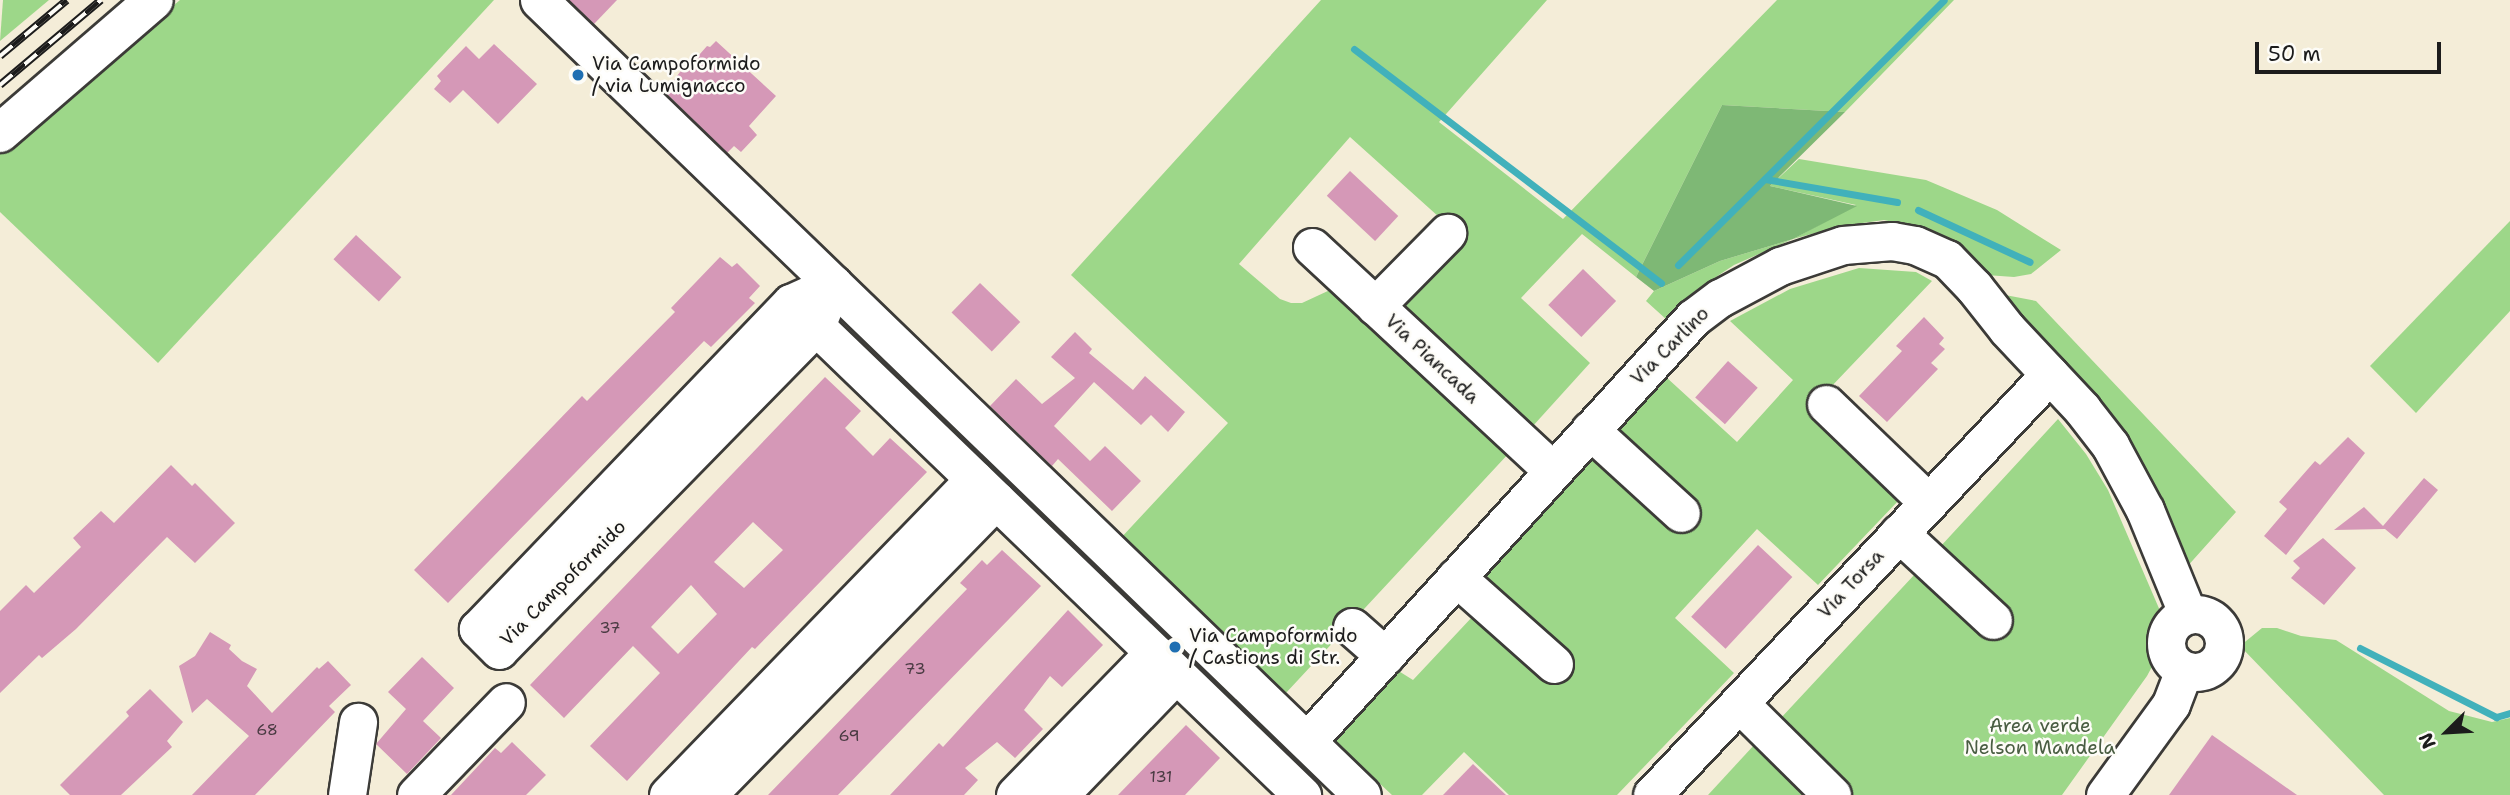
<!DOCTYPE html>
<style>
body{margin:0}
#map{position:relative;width:2510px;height:795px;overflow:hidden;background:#f4edd8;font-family:"Shantell Sans",sans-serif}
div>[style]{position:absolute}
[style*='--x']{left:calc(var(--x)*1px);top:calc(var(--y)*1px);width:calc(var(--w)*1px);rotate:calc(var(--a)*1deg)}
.green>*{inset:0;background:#9dd789}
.forest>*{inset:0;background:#7eb875}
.stream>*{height:7px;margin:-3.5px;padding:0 3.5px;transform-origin:3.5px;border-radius:3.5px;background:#41b1bb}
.building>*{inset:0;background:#d598b7;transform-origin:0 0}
.roads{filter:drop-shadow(2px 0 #3c3b38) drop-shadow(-2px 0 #3c3b38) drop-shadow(0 2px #3c3b38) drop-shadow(0 -2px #3c3b38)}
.minor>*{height:37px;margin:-18.5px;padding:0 18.5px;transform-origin:18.5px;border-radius:18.5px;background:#fff}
.minor>.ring{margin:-18.5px;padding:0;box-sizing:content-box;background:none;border:37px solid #fff;border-radius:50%}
.major>*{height:38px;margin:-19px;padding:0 19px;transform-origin:19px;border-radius:19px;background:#fff}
.rail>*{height:8px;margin-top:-4px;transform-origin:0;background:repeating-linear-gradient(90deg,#fdfcf7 0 16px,#1c1c1c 0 32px);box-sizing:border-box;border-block:2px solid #1c1c1c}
.dots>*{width:19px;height:19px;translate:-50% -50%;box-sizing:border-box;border:4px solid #fdfcf7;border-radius:50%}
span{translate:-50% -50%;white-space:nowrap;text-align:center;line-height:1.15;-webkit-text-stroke:5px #fdfcf7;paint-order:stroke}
.number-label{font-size:16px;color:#4a3b43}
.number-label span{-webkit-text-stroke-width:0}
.poi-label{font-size:19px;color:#1c1c1c}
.left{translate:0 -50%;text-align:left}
.street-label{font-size:19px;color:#1c1c1c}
.park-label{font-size:19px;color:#495d42}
.north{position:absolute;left:2412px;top:697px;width:70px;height:70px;-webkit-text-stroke:5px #fdfcf7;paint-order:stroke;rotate:246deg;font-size:19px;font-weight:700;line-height:28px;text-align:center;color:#1c1c1c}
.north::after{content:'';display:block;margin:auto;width:24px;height:32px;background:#1c1c1c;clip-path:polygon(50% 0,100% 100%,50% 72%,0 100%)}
.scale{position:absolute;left:2255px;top:42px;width:186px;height:32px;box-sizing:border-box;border:4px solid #1c1c1c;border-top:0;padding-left:9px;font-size:21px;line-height:24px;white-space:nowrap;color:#1c1c1c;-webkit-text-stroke:5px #fdfcf7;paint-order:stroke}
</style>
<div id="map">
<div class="green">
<i style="clip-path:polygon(3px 0,49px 0,0 41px)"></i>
<i style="clip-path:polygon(180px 0,494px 0,158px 363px,0 212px,0 153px)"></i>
<i style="clip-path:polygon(1321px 0,1547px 0,1439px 122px,1563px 219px,1777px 0,1954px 0,1845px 112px,1722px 105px,1636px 277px,1582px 234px,1521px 298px,1590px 363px,1532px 427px,1397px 300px,1459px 235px,1350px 137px,1239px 264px,1280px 299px,1291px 303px,1302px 303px,1330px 290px,1510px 452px,1285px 694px,1119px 540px,1228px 423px,1071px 275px)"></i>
<i style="clip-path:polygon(1799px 159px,1926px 180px,1997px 210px,2061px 250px,2031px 274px,2014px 277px,1986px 275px,1962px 250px,1928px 230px,1884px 220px,1841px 226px,1793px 239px,1734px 265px,1695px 291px,1667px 320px,1646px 301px,1654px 291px,1720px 261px,1793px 239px,1856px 205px,1770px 186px)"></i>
<i style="clip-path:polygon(2510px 221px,2510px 311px,2416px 413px,2370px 366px)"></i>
<i style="clip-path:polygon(1859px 268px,1916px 272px,1932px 281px,1808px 411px,1899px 500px,1818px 585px,1757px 529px,1675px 618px,1734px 673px,1617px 795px,1509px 795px,1464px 752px,1422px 795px,1392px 795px,1331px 738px,1397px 670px,1413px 680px,1474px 615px,1545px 680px,1566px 657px,1481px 577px,1666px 377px,1737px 442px,1793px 380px,1730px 321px,1790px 289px)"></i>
<i style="clip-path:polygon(2000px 294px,2036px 301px,2236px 512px,2185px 569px,2145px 478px,2108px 409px)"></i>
<i style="clip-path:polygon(2058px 419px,2086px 454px,2108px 490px,2161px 613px,2152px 642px,2155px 661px,2147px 676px,2062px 795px,1841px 795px,1848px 786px,1780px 719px,1915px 574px,1987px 637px,2009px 612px,1940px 547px)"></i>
<i style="clip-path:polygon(2262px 628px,2277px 628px,2301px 636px,2336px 640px,2449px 711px,2492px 722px,2510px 718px,2510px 795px,2384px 795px,2240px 646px)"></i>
<i style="clip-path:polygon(1755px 744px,1810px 795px,1708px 795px)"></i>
</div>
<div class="forest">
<i style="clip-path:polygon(1722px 105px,1845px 112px,1770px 186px,1857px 206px,1793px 239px,1720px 261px,1654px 291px,1636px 277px)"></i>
</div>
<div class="stream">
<i style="--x:1354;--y:49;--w:386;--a:37.3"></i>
<i style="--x:1765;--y:179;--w:134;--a:9.9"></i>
<i style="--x:1918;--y:210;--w:123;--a:24.9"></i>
<i style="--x:1678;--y:265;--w:375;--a:-44.9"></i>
<i style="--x:2360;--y:648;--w:153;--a:26.9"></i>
<i style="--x:2496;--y:717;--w:15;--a:-16"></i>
</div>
<div class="building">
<i style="clip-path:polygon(569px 0,617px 0,594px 24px)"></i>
<i style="clip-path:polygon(716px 41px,776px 96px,749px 126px,757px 135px,741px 152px,734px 146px,727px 153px,665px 92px,689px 60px,692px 63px,707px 46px,710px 47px)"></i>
<i style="clip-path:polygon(494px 44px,537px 84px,498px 124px,463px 90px,450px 103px,434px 89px,441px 81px,437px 76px,466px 46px,479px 59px)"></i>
<i style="left:1350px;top:171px;width:66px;height:34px;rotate:43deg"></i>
<i style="left:356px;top:235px;width:62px;height:33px;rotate:43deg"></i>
<i style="clip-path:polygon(720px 257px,732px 267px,737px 263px,760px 286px,749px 298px,755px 303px,711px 347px,704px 341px,448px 603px,414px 570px,582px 396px,587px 401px,675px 312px,671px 308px)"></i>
<i style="left:1583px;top:269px;width:46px;height:50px;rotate:44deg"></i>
<i style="left:980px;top:283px;width:56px;height:41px;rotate:44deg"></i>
<i style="clip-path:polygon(1924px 317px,1944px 338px,1939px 344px,1945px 349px,1931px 363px,1938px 369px,1887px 422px,1859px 396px,1902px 351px,1896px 346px)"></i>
<i style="clip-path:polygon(1075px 332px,1092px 349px,1089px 353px,1133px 390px,1145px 376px,1185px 412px,1168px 432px,1151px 415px,1141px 425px,1094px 382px,1054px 426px,1090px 461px,1105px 446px,1141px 481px,1112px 511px,1058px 459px,1052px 466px,990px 406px,1016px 379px,1042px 404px,1075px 378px,1051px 357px)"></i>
<i style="left:1728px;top:361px;width:40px;height:49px;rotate:42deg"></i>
<i style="clip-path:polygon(evenodd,825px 377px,861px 411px,845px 428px,873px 456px,890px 438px,927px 472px,755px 649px,752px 647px,627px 781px,590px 746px,660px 673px,633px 646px,564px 718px,530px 685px,825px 377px,753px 522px,783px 550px,744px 588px,714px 562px,753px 522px,825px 377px,691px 585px,717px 614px,678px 654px,651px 627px,691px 585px)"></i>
<i style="clip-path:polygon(2348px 437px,2365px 453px,2286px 555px,2264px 536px,2287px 509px,2279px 502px,2315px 461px,2320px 465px)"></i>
<i style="clip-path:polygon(171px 465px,192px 486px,195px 483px,235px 523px,195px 563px,167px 537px,76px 629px,42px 658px,39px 655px,0 693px,0 611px,26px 585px,34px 593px,81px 547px,73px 538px,101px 511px,114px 523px)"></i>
<i style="clip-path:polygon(2424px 478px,2438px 490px,2397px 539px,2385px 529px,2334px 530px,2364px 507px,2383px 526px)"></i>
<i style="clip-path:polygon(2323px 538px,2356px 568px,2324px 605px,2291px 578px,2300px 568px,2293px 561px)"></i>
<i style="left:1758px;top:545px;width:47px;height:98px;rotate:43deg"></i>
<i style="clip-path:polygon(1002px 550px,1041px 586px,838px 795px,768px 795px,967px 589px,960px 583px,982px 560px,987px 565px)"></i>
<i style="clip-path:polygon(1068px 610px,1103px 645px,1062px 687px,1050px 676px,1024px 710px,1043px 729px,1015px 758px,997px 742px,965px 768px,978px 780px,964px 795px,890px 795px,939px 743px,943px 747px)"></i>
<i style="clip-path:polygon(210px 632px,231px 645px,229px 649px,242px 661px,257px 669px,247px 686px,272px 713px,317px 667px,319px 669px,328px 661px,351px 685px,329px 706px,335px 712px,255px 795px,192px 795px,249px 736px,207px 699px,192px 713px,179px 666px,195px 656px)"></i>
<i style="clip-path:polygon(422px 657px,454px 688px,423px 721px,441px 738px,407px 774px,376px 744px,406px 709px,388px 692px)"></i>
<i style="clip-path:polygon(150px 689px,183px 722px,167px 741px,172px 747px,121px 795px,70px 795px,60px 785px,129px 716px,126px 712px)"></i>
<i style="clip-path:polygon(1186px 725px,1220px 758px,1185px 795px,1118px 795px)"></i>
<i style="clip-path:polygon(2212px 735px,2297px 795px,2169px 795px)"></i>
<i style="clip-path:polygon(512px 742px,546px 775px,526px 795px,451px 795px,495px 748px,501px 753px)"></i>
<i style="clip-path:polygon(1473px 764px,1506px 795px,1443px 795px)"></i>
</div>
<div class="roads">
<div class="minor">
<i style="--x:539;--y:0;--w:1144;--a:44.01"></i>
<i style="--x:1312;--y:247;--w:328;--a:42.9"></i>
<i style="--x:833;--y:284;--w:45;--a:112"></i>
<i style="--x:816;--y:326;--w:453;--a:134.4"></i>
<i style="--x:499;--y:650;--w:30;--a:-135"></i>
<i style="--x:478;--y:629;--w:452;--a:-46.2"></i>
<i style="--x:791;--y:303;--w:46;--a:-24.3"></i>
<i style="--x:1375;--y:306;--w:103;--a:-45.4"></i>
<i style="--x:799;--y:310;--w:699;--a:43.96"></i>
<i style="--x:1826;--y:404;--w:141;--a:43.9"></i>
<i style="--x:1590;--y:430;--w:123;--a:42.4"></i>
<i style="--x:1899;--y:533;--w:128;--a:42.8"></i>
<i style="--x:1456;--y:577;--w:131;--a:41.6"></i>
<i class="ring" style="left:2166px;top:614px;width:21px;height:21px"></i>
<i style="--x:1352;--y:627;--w:44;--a:41.3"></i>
<i style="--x:1739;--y:703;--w:131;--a:44.7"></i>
<i style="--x:1307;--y:741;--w:573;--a:-47.62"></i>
<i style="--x:1693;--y:318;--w:34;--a:-37"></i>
<i style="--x:1720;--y:298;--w:68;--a:-28.1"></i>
<i style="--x:1780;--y:266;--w:66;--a:-18.4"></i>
<i style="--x:1843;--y:245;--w:49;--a:-4.7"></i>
<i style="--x:1892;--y:241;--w:23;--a:10"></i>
<i style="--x:1915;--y:245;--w:35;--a:24"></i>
<i style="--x:1947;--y:259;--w:39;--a:46"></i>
<i style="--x:1974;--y:287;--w:53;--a:51.8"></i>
<i style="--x:2007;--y:329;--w:110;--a:46.8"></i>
<i style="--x:2082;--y:409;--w:46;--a:52.1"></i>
<i style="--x:2110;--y:445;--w:74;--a:61.7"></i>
<i style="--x:2145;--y:510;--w:113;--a:67.7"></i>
<i style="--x:347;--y:795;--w:74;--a:-81.4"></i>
<i style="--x:416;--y:795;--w:129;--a:-45.9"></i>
<i style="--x:668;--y:795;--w:440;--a:-45.9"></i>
<i style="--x:707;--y:795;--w:413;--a:-45.6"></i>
<i style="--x:1015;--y:795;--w:199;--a:-45.8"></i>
<i style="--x:1059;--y:795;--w:168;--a:-46"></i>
<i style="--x:1652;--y:795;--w:579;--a:-46.61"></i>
<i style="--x:2105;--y:795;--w:112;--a:-54"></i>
<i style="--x:2171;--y:704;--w:36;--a:-69"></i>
</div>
<div class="major">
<i style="--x:0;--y:133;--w:203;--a:-40.8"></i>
</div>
</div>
<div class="rail">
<i style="--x:0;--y:56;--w:87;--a:-39.9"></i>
<i style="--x:0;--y:85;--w:132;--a:-40.1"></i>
</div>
<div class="dots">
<i style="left:578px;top:75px;background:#1f6fb2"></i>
<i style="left:1175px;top:647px;background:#1f6fb2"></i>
</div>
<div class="number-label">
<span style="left:610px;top:628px">37</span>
<span style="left:915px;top:669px">73</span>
<span style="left:267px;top:730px">68</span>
<span style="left:849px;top:736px">69</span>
<span style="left:1161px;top:777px">131</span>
</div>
<div class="poi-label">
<span class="left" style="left:592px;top:75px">Via Campoformido<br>/ via Lumignacco</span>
<span class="left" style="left:1189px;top:647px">Via Campoformido<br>/ Castions di Str.</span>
</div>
<div class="street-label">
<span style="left:1670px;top:346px;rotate:-45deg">Via Carlino</span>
<span style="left:1432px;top:359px;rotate:43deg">Via Piancada</span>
<span style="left:563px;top:583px;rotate:-45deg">Via Campoformido</span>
<span style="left:1851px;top:584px;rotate:-47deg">Via Torsa</span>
</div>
<div class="park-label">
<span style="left:2040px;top:737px">Area verde<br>Nelson Mandela</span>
</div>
<div class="north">N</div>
<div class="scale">50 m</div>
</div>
